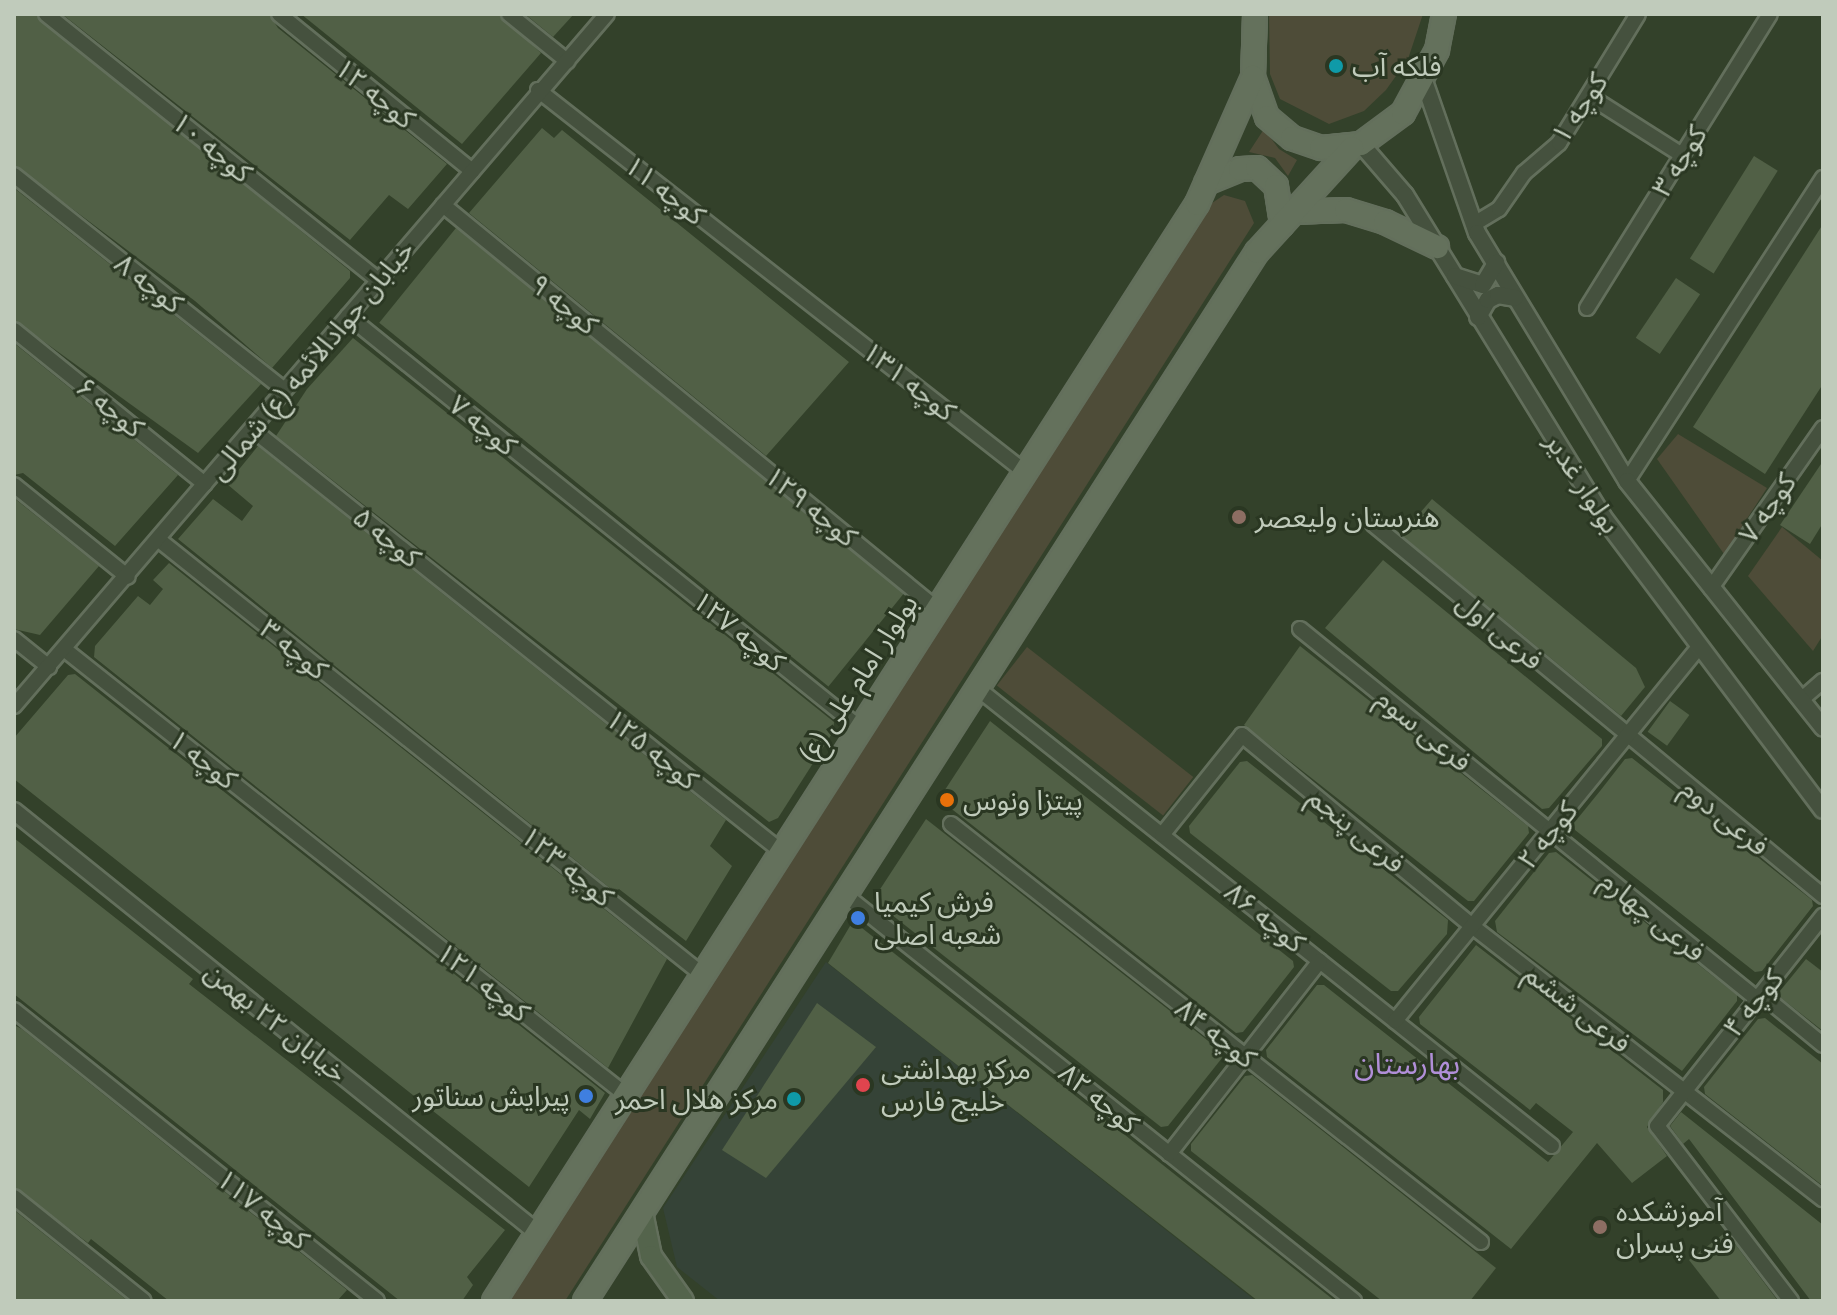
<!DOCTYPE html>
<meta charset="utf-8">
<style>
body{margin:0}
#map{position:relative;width:1837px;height:1315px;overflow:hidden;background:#33412a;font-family:"Archivo Narrow","Noto Sans Arabic",sans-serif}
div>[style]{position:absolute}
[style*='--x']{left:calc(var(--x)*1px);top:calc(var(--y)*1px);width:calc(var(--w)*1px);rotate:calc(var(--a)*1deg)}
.medical>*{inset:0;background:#354337}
.green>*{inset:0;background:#4e4c38;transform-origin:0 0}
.building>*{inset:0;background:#516046;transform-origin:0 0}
.roads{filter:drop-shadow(2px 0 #636f5c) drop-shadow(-2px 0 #636f5c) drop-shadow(0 2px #636f5c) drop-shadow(0 -2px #636f5c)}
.minor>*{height:14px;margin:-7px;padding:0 7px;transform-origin:7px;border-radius:7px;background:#45513e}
.tertiary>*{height:16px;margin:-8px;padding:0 8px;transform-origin:8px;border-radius:8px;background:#45513e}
.secondary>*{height:20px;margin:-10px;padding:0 10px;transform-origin:10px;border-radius:10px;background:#54644c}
.primary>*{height:22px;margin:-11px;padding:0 11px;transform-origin:11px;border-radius:11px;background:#64715c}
.dots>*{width:22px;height:22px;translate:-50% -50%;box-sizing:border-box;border:4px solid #2a3722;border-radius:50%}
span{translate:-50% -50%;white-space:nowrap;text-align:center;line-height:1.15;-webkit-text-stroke:6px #2a3722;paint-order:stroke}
.poi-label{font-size:28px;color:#c0cbbb}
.left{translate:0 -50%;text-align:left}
.right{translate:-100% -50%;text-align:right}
.street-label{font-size:28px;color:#c0cbbb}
.neighbourhood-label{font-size:30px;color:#b18fd8}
.frame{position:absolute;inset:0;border:16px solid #c0cbbb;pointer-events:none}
</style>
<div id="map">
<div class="medical">
<i style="clip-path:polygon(826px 962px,1256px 1301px,720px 1301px,677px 1267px,663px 1208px)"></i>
</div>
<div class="green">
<i style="clip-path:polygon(1269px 14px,1423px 14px,1408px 59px,1386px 90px,1364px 111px,1329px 124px,1280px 99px,1270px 74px)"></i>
<i style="clip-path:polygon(1264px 129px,1279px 149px,1297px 160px,1288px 176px,1275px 158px,1249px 152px)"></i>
<i style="clip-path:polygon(1224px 195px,1245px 201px,1254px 223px,565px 1301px,509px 1301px,1209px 205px)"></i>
<i style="clip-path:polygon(1678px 434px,1767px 488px,1724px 554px,1657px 459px)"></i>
<i style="clip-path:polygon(1782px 527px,1823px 561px,1823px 635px,1813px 651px,1748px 576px)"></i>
<i style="left:1027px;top:647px;width:211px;height:49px;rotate:38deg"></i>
</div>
<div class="building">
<i style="clip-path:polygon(14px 14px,36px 14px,350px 271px,350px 278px,272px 368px,195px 301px,14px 165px)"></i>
<i style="clip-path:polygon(62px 14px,269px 14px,278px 28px,447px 164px,408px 209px,389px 195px,350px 240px)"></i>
<i style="clip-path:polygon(301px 14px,499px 14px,541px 53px,462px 144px)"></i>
<i style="clip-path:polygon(525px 14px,574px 14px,553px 37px)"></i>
<i style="clip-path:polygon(542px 128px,554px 138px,562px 130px,849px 362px,766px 456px,469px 213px)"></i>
<i style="left:1754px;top:156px;width:28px;height:121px;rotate:32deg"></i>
<i style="clip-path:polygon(14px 188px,261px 384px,198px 453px,14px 320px)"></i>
<i style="clip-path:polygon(1823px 224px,1823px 384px,1765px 474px,1693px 427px)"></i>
<i style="left:456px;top:228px;width:578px;height:122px;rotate:39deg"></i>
<i style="left:1676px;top:278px;width:29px;height:72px;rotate:34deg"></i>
<i style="clip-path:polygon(353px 338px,834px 722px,833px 732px,778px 818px,769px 822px,276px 436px,307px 389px)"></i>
<i style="clip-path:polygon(14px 343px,178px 475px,115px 546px,23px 473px,14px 475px)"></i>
<i style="clip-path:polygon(258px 446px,726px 820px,710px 846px,732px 866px,686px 941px,619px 889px,616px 893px,178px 539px,213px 499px,242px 521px,253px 506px,227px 484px)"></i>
<i style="clip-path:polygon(1823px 461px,1823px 523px,1810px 544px,1780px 525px)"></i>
<i style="clip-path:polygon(14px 498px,99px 566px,40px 635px,14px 629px)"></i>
<i style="clip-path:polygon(1432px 499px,1636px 668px,1645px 687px,1621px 716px,1401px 535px)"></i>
<i style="clip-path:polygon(1383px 560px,1602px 739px,1602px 746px,1549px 808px,1542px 809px,1325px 628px)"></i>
<i style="clip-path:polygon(169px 563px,667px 959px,608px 1068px,94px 657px,95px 646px,138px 596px,150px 605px,163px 589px,153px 580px)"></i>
<i style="clip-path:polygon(1300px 646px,1528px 826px,1529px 833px,1474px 901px,1468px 901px,1244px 725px)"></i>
<i style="clip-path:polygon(75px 674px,605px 1093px,590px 1119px,579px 1110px,529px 1187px,14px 779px,14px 738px,68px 675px)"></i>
<i style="left:1670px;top:701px;width:24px;height:38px;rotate:36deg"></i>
<i style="clip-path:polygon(990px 721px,1293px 961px,1294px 967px,1243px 1032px,1236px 1033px,939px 799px)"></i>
<i style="clip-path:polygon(1632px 758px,1812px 900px,1813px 906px,1762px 971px,1755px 972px,1575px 830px,1574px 823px,1600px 791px,1625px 759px)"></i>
<i style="clip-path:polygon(1247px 761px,1448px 920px,1447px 934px,1398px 991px,1391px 991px,1190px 833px,1189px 826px,1240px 762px)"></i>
<i style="clip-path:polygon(926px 819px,1221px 1051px,1222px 1058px,1168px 1126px,1161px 1127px,873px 900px)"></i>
<i style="clip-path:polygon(14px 838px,193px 979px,189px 984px,505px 1230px,467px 1277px,473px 1285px,462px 1301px,400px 1301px,14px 994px)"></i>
<i style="clip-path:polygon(1556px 852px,1737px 995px,1737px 1001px,1682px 1071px,1497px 932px,1495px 921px,1549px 853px)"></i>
<i style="clip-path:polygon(853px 921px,1020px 1052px,1335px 1301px,1258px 1301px,877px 1002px,828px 963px)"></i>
<i style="clip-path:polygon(1476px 945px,1663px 1090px,1663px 1102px,1647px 1127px,1667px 1156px,1632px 1183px,1597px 1143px,1511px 1249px,1267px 1057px,1266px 1050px,1317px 985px,1324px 985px,1548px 1162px,1573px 1132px,1536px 1103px,1530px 1110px,1420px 1024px,1419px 1017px)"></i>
<i style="clip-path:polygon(1806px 959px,1823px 972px,1823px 1031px,1781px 998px,1780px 991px)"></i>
<i style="clip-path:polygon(817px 1003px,876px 1047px,766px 1178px,722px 1150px)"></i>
<i style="clip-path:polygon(1765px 1018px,1823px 1064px,1823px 1186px,1705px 1094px,1704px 1087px,1758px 1019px)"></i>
<i style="clip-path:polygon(14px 1025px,22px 1029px,347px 1290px,337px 1301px,169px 1301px,91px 1239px,88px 1243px,14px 1187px)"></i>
<i style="clip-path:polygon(1252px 1075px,1496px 1268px,1470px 1301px,1382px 1301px,1191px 1151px,1191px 1144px,1245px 1076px)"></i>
<i style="clip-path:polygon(1681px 1112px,1823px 1225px,1823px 1301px,1811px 1301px,1689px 1139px,1683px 1144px,1670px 1126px)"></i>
<i style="clip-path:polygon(14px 1210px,128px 1301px,14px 1301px)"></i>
<i style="clip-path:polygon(1726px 1232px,1778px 1301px,1721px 1301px,1689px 1260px)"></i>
</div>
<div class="roads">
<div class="minor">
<i style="--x:46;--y:14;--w:425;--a:38.7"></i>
<i style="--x:279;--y:14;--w:249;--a:39.1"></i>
<i style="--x:509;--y:14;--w:75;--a:39"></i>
<i style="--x:538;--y:90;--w:619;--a:38.11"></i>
<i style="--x:1589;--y:96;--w:110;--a:32.4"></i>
<i style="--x:14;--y:175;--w:345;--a:38.5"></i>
<i style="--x:443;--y:205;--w:638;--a:39.28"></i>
<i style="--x:1474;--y:224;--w:29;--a:-31"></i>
<i style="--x:1499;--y:209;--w:44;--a:-55.2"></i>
<i style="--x:1524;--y:173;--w:46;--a:-40.6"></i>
<i style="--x:1559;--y:143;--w:151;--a:-58.5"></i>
<i style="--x:1587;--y:308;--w:346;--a:-58.1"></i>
<i style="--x:348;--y:316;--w:659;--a:38.84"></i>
<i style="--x:14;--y:330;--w:245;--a:38.9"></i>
<i style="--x:252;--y:429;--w:678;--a:38.59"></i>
<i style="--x:1627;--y:481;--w:361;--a:-57.1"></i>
<i style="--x:14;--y:485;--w:146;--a:38.9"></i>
<i style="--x:1373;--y:524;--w:584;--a:39.58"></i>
<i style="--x:159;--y:540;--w:697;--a:38.65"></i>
<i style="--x:1711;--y:588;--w:195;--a:-55"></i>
<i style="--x:1300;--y:629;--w:588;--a:38.99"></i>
<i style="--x:14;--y:639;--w:45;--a:38.7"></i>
<i style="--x:64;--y:649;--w:717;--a:38.44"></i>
<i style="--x:977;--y:688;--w:735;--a:38.54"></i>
<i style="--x:1802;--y:699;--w:28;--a:-41"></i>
<i style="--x:14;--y:706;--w:911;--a:-49.41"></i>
<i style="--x:951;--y:824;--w:675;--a:38.26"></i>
<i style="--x:1162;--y:835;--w:128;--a:-51.3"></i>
<i style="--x:1242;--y:735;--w:299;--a:39.7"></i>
<i style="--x:1472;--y:926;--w:445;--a:37.9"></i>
<i style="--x:845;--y:895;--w:651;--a:38.58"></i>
<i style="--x:1761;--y:994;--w:80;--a:39.4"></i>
<i style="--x:14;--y:1010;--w:465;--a:38.7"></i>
<i style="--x:1395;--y:1021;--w:481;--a:-50.9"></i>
<i style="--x:1169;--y:1154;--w:245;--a:-52"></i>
<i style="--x:14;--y:1197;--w:166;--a:38.7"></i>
<i style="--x:1791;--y:1301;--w:220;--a:-127.4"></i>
<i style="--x:1657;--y:1126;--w:268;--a:-51.7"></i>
</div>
<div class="tertiary">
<i style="--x:1424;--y:81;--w:161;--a:70.8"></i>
<i style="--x:1477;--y:233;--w:290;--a:58.8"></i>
<i style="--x:1627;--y:481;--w:315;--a:51.5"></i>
<i style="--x:1361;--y:144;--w:67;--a:49.2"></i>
<i style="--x:1405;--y:195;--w:378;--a:58.4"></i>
<i style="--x:1603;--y:517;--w:366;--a:53.1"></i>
<i style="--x:1455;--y:276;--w:29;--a:18"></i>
<i style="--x:1483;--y:285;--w:26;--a:-59"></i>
<i style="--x:1478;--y:317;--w:20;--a:-60"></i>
<i style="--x:1488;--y:300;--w:11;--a:-27"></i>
<i style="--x:1498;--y:295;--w:17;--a:10"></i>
<i style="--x:14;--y:811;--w:673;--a:38.85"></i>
</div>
<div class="secondary">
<i style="--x:642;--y:1212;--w:45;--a:78.4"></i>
<i style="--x:651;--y:1256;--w:55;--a:54.6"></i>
</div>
<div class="primary">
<i style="--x:1255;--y:14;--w:63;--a:91.8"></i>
<i style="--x:1253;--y:77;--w:42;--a:70.7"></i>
<i style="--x:1267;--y:117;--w:33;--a:40"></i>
<i style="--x:1292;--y:138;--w:31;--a:19"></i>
<i style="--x:1321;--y:148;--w:40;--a:-5.7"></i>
<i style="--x:1361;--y:144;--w:52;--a:-36.4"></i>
<i style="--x:1403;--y:113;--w:72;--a:-61.6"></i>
<i style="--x:1437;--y:50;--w:37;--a:-79"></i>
<i style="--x:1206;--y:183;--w:37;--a:-22"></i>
<i style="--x:1240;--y:169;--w:17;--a:-3"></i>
<i style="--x:1257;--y:168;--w:26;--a:43"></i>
<i style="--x:1276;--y:186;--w:39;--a:81"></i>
<i style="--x:1294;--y:212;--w:52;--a:-2.2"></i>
<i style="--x:1346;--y:210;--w:41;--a:17.1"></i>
<i style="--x:1385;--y:222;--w:58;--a:25.7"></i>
<i style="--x:494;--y:1301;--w:1303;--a:-57.35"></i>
<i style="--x:1197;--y:204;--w:139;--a:-66.2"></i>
<i style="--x:585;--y:1301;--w:1246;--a:-57.36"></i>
<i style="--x:1257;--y:252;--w:141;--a:-47.6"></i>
</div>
</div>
<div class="dots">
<i style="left:1336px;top:66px;background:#0f9aa8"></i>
<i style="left:1239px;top:517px;background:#8d6e63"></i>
<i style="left:947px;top:800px;background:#e8710a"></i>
<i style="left:858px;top:918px;background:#3f7fe0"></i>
<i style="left:863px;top:1085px;background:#e0444e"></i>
<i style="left:586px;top:1096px;background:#3f7fe0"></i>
<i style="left:794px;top:1099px;background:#0f9aa8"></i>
<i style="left:1600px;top:1227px;background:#8d6e63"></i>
</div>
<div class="poi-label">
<span class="left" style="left:1352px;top:66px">فلکه آب</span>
<span class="left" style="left:1255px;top:517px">هنرستان ولیعصر</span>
<span class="left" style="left:963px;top:800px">پیتزا ونوس</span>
<span class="left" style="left:874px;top:918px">فرش کیمیا<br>شعبه اصلی</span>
<span class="left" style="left:881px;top:1085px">مرکز بهداشتی<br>خلیج فارس</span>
<span class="right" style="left:570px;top:1096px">پیرایش سناتور</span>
<span class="right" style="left:778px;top:1099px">مرکز هلال احمر</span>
<span class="left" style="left:1616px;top:1227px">آموزشکده<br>فنی پسران</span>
</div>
<div class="street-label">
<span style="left:375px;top:93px;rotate:39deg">کوچه ۱۲</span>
<span style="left:1579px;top:108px;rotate:-56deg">کوچه ۱</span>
<span style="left:212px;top:147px;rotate:39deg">کوچه ۱۰</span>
<span style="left:1679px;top:161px;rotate:-58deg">کوچه ۳</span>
<span style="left:665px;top:190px;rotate:38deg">کوچه ۱۱</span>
<span style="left:149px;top:283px;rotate:38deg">کوچه ۸</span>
<span style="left:564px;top:304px;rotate:39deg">کوچه ۹</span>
<span style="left:311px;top:360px;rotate:-50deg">خیابان جوادالائمه (ع) شمالی</span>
<span style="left:909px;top:381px;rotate:38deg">کوچه ۱۳۱</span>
<span style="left:110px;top:407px;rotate:39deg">کوچه ۶</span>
<span style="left:483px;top:425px;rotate:39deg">کوچه ۷</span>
<span style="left:1583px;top:483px;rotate:57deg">بولوار غدیر</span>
<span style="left:811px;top:506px;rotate:39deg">کوچه ۱۲۹</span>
<span style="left:1767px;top:508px;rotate:-55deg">کوچه ۷</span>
<span style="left:387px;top:537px;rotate:39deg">کوچه ۵</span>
<span style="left:739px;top:631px;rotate:39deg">کوچه ۱۲۷</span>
<span style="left:1500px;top:631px;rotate:40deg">فرعی اول</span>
<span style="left:294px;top:649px;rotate:39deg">کوچه ۳</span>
<span style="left:858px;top:678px;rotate:-57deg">بولوار امام علی (ع)</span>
<span style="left:1424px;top:730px;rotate:39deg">فرعی سوم</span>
<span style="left:652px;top:749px;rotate:39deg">کوچه ۱۲۵</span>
<span style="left:203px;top:759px;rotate:38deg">کوچه ۱</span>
<span style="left:1725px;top:817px;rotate:39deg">فرعی دوم</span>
<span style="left:1357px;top:830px;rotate:40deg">فرعی پنجم</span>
<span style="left:1547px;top:835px;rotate:-51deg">کوچه ۲</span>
<span style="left:567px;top:866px;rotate:39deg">کوچه ۱۲۳</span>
<span style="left:1653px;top:916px;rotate:39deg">فرعی چهارم</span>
<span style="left:1265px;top:917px;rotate:39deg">کوچه ۸۶</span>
<span style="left:483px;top:982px;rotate:38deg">کوچه ۱۲۱</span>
<span style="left:1753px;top:1003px;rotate:-51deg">کوچه ۴</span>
<span style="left:1578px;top:1008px;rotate:38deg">فرعی ششم</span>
<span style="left:276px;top:1022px;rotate:39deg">خیابان ۲۲ بهمن</span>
<span style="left:1216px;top:1033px;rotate:38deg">کوچه ۸۴</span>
<span style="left:1099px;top:1098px;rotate:39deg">کوچه ۸۲</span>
<span style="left:263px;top:1209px;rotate:39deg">کوچه ۱۱۷</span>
</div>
<div class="neighbourhood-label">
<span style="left:1407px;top:1063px">بهارستان</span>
</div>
<div class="frame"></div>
</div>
